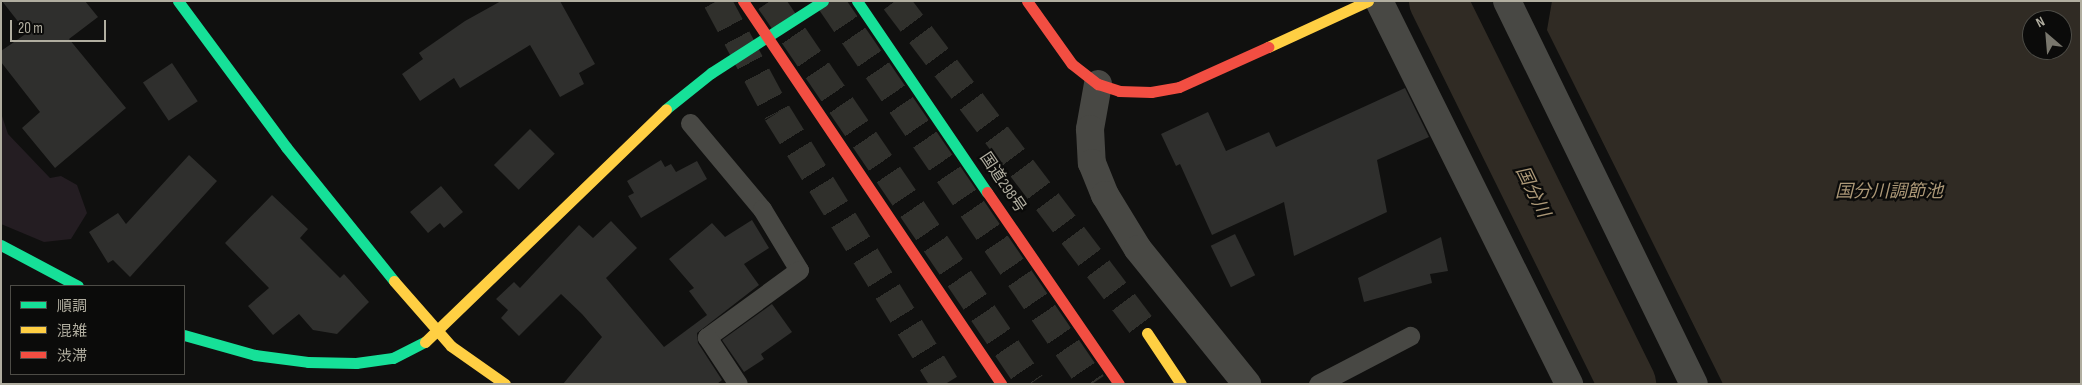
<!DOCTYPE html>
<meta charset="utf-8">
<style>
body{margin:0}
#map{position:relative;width:2082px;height:385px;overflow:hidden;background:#10100f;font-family:"Sofia Sans Condensed","Noto Sans JP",sans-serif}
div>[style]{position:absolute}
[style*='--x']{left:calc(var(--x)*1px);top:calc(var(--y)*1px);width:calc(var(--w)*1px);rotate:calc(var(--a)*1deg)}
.green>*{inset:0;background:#241d22}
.water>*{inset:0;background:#302b24}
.river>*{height:58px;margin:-29px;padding:0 29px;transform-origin:29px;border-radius:29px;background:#302b24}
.building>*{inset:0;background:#2f2f2d;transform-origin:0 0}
.highway-tunnel>*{height:28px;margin-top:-14px;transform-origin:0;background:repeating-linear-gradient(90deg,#30302c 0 28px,transparent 0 42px)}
.lane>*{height:19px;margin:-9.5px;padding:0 9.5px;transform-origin:9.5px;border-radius:9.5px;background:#484844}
.street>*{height:28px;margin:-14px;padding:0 14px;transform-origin:14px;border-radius:14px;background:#484844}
.fast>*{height:11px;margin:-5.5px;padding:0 5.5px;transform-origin:5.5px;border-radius:5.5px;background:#16e098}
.slow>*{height:11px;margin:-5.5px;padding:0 5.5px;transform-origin:5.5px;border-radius:5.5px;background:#ffcf43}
.jam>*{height:11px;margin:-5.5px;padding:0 5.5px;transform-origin:5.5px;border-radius:5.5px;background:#f24e42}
span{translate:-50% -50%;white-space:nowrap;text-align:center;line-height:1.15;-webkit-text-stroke:4.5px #0b0b0a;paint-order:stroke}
.street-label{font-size:16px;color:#b1aea0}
.water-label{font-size:18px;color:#ac9877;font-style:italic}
.frame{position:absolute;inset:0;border:2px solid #b1aea0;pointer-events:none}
.legend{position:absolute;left:10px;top:285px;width:175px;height:90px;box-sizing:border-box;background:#0b0b0a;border:1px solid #4d4c46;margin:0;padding:6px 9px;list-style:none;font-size:15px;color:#b1aea0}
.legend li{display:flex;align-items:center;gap:10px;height:25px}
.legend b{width:25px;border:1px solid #4d4c46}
.north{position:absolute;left:2022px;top:10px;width:50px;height:50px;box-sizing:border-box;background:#0b0b0a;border:1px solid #4d4c46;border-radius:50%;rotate:333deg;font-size:14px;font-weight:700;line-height:20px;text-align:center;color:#b1aea0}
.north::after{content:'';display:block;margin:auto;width:18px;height:22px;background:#79776d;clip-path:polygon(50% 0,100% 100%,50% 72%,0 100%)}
.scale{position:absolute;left:10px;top:20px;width:96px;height:22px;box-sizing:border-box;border:2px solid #b1aea0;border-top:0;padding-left:6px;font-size:15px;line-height:18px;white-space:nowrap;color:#b1aea0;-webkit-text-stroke:4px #0b0b0a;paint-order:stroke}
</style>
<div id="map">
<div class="green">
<i style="clip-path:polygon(1px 113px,8px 134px,50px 178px,61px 176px,77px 185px,87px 213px,71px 239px,44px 242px,1px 224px)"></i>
</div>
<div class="water">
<i style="clip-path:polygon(evenodd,1552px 1px,2081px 1px,2081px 384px,1723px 384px,1547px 30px,1552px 1px,2032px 20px,2062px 20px,2062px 50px,2032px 50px,2032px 20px)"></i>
</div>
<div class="river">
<i style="--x:1438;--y:1;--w:427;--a:63.7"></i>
</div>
<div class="building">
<i style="clip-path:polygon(2px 1px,85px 1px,98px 17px,69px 39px,126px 108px,55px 168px,22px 128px,40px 112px,1px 62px,1px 51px,27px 33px)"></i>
<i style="clip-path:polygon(501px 1px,560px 1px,595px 64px,579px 73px,584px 84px,560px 97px,530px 45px,460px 88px,454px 78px,420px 101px,402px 74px,423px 59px,419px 53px,465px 21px)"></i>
<i style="left:172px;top:63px;width:46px;height:35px;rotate:56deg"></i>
<i style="clip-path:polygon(1405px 88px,1429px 137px,1377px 160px,1387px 212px,1294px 256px,1284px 202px,1212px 235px,1180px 164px,1176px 166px,1161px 134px,1208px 112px,1226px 151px,1269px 132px,1276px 147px)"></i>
<i style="left:530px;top:129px;width:35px;height:51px;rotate:45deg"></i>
<i style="clip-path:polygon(189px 155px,217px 181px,130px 277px,113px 260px,108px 263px,89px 232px,118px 213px,126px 224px)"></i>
<i style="clip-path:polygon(661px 160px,665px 167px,671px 164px,676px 172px,697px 161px,707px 179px,641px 218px,628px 196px,634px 193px,627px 181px)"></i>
<i style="clip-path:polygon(441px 186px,463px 212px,444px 228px,440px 223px,428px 233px,410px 212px)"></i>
<i style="clip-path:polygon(272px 195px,308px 229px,300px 238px,340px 278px,344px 274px,369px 302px,337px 334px,313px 330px,299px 314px,273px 335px,248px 306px,269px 288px,225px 243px)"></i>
<i style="clip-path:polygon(752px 220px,769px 248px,744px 264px,759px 285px,697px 333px,698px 343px,722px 380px,717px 384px,563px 384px,602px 337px,582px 314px,561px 294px,519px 336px,501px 318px,508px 310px,496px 299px,514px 282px,520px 288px,579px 225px,593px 238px,611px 221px,637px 248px,606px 278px,664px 347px,707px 315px,689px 291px,694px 288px,669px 259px,712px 223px,725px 237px)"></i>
<i style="left:1235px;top:234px;width:46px;height:27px;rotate:64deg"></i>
<i style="clip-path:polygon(1441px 237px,1448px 271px,1430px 274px,1432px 283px,1364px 302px,1358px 278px)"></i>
<i style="clip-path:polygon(772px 304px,792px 332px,761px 354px,764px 359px,744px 372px,722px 340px)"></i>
</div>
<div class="highway-tunnel">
<i style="--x:717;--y:1;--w:127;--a:61.8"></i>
<i style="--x:777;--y:113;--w:319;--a:58.2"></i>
<i style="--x:770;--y:1;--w:463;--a:55.7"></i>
<i style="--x:830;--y:1;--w:464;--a:55.6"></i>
<i style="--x:895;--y:1;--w:417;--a:52.8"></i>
</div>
<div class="lane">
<i style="--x:690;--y:123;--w:112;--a:50.1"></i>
<i style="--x:762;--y:209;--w:71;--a:58.8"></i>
<i style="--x:799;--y:270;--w:114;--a:143.9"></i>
<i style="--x:707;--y:337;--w:56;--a:56.6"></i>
<i style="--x:1318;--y:384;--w:104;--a:-27.6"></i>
</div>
<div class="street">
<i style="--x:1379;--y:1;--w:428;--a:63.6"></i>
<i style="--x:1507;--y:1;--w:426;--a:64"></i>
<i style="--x:1098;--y:84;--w:46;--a:100.1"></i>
<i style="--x:1090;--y:129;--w:34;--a:87"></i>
<i style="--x:1092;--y:163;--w:35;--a:68"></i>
<i style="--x:1105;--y:195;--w:63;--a:58.6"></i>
<i style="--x:1138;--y:249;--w:174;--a:51.1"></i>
</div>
<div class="fast">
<i style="--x:178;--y:1;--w:182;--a:53.5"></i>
<i style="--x:286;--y:147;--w:172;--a:51.1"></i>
<i style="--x:857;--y:1;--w:231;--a:55.8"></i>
<i style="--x:666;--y:109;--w:58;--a:-38.7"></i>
<i style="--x:711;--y:73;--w:133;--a:-32.7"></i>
<i style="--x:1;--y:245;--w:87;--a:28"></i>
<i style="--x:184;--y:335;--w:74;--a:15.7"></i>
<i style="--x:255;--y:355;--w:53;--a:7.5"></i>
<i style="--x:308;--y:362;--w:48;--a:1.2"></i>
<i style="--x:356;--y:363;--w:37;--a:-8"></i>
<i style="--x:393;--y:358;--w:36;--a:-27"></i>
</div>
<div class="slow">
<i style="--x:1268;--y:47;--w:110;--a:-24.7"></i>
<i style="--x:394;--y:281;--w:86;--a:48.8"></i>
<i style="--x:451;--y:346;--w:66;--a:35.1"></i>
<i style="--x:1147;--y:333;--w:61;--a:56.3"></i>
<i style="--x:425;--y:342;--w:335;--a:-44"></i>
</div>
<div class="jam">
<i style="--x:743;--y:1;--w:462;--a:56"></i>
<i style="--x:1027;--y:1;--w:77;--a:54.5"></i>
<i style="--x:1072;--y:64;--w:33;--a:38"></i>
<i style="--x:1098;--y:84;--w:22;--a:18"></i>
<i style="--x:1119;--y:91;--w:32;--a:2"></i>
<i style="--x:1151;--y:92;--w:28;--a:-10"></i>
<i style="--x:1179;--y:87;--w:98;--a:-24.2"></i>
<i style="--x:987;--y:192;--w:233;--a:55.5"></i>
</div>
<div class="street-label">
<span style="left:1002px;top:183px;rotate:56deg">国道298号</span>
</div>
<div class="water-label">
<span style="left:1532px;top:192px;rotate:64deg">国分川</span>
<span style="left:1889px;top:192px">国分川調節池</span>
</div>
<div class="frame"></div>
<ul class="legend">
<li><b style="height:6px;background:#16e098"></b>順調</li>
<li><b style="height:6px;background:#ffcf43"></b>混雑</li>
<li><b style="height:6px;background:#f24e42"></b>渋滞</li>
</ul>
<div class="north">N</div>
<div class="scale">20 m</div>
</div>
